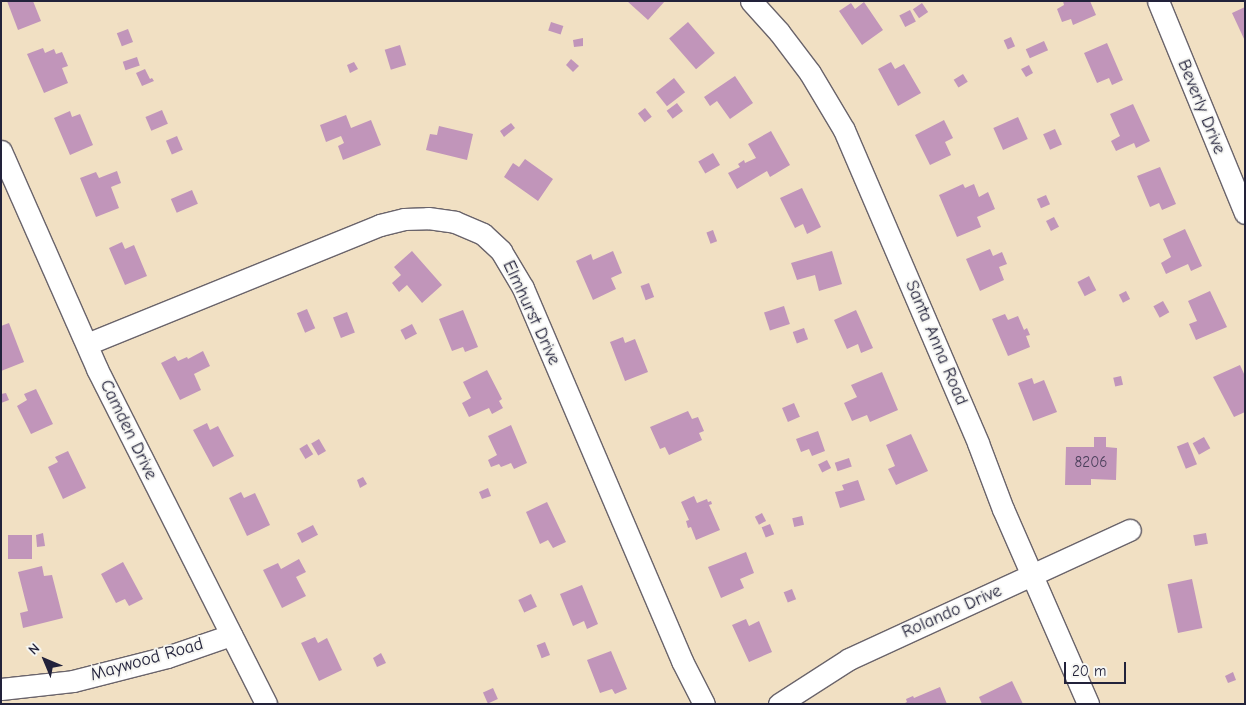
<!DOCTYPE html>
<style>
body{margin:0}
#map{position:relative;width:1246px;height:705px;overflow:hidden;background:#f1e0c3;font-family:"Comic Neue",sans-serif}
div>[style]{position:absolute}
[style*='--x']{left:calc(var(--x)*1px);top:calc(var(--y)*1px);width:calc(var(--w)*1px);rotate:calc(var(--a)*1deg)}
.building>*{inset:0;background:#c195ba;transform-origin:0 0}
.roads{filter:drop-shadow(1px 0 #6a646b) drop-shadow(-1px 0 #6a646b) drop-shadow(0 1px #6a646b) drop-shadow(0 -1px #6a646b)}
.minor>*{height:21px;margin:-10.5px;padding:0 10.5px;transform-origin:10.5px;border-radius:10.5px;background:#fff}
span{translate:-50% -50%;white-space:nowrap;text-align:center;line-height:1.15;-webkit-text-stroke:4px #f6f6f2;paint-order:stroke}
.number-label{font-size:15px;color:#4a3f5b}
.number-label span{-webkit-text-stroke-width:0}
.street-label{font-size:18px;color:#22223b}
.frame{position:absolute;inset:0;border:2px solid #22223b;pointer-events:none}
.north{position:absolute;left:20px;top:635px;width:50px;height:50px;-webkit-text-stroke:4px #f6f6f2;paint-order:stroke;rotate:315deg;font-size:14px;font-weight:700;line-height:20px;text-align:center;color:#22223b}
.north::after{content:'';display:block;margin:auto;width:18px;height:22px;background:#22223b;clip-path:polygon(50% 0,100% 100%,50% 72%,0 100%)}
.scale{position:absolute;left:1064px;top:662px;width:62px;height:22px;box-sizing:border-box;border:2px solid #22223b;border-top:0;padding-left:6px;font-size:15px;line-height:18px;white-space:nowrap;color:#22223b;-webkit-text-stroke:4px #f6f6f2;paint-order:stroke}
</style>
<div id="map">
<div class="building">
<i style="clip-path:polygon(7px 1px,33px 1px,41px 21px,18px 30px)"></i>
<i style="clip-path:polygon(627px 1px,665px 1px,648px 20px)"></i>
<i style="clip-path:polygon(1063px 1px,1090px 1px,1096px 15px,1073px 25px,1071px 19px,1062px 22px,1057px 9px,1064px 5px)"></i>
<i style="clip-path:polygon(864px 2px,883px 30px,862px 45px,839px 11px,851px 3px,855px 9px)"></i>
<i style="left:922px;top:3px;width:11px;height:11px;rotate:56deg"></i>
<i style="clip-path:polygon(1245px 7px,1245px 41px,1232px 13px)"></i>
<i style="left:910px;top:10px;width:13px;height:12px;rotate:63deg"></i>
<i style="left:551px;top:22px;width:13px;height:9px;rotate:18deg"></i>
<i style="left:688px;top:22px;width:41px;height:25px;rotate:49deg"></i>
<i style="left:128px;top:29px;width:14px;height:12px;rotate:69deg"></i>
<i style="left:1011px;top:37px;width:10px;height:8px;rotate:66deg"></i>
<i style="clip-path:polygon(583px 38px,583px 46px,574px 47px,573px 40px)"></i>
<i style="left:1044px;top:41px;width:10px;height:20px;rotate:66deg"></i>
<i style="clip-path:polygon(1107px 43px,1123px 80px,1112px 85px,1109px 78px,1097px 83px,1084px 53px)"></i>
<i style="left:400px;top:45px;width:21px;height:16px;rotate:73deg"></i>
<i style="clip-path:polygon(43px 48px,45px 53px,54px 49px,56px 54px,62px 52px,68px 66px,62px 68px,68px 83px,44px 93px,27px 54px)"></i>
<i style="left:137px;top:57px;width:9px;height:15px;rotate:72deg"></i>
<i style="clip-path:polygon(571px 59px,579px 66px,573px 72px,566px 65px)"></i>
<i style="clip-path:polygon(354px 62px,358px 69px,350px 73px,347px 65px)"></i>
<i style="clip-path:polygon(891px 62px,895px 69px,904px 64px,921px 93px,898px 106px,878px 69px)"></i>
<i style="clip-path:polygon(1029px 65px,1033px 73px,1026px 77px,1021px 69px)"></i>
<i style="clip-path:polygon(145px 69px,150px 79px,152px 78px,154px 81px,142px 86px,136px 73px)"></i>
<i style="left:963px;top:74px;width:9px;height:11px;rotate:58deg"></i>
<i style="clip-path:polygon(735px 76px,753px 103px,730px 119px,717px 101px,710px 106px,704px 97px)"></i>
<i style="left:674px;top:78px;width:18px;height:23px;rotate:52deg"></i>
<i style="left:677px;top:103px;width:10px;height:13px;rotate:53deg"></i>
<i style="clip-path:polygon(1133px 104px,1150px 141px,1136px 148px,1134px 143px,1116px 151px,1111px 141px,1120px 136px,1110px 114px)"></i>
<i style="left:645px;top:108px;width:11px;height:9px;rotate:52deg"></i>
<i style="left:162px;top:110px;width:15px;height:18px;rotate:67deg"></i>
<i style="clip-path:polygon(70px 111px,72px 117px,80px 114px,93px 145px,70px 155px,54px 118px)"></i>
<i style="clip-path:polygon(346px 115px,351px 128px,371px 120px,381px 145px,343px 160px,338px 146px,344px 143px,341px 136px,326px 142px,320px 125px)"></i>
<i style="left:1018px;top:117px;width:24px;height:27px;rotate:66deg"></i>
<i style="clip-path:polygon(944px 120px,953px 138px,945px 142px,951px 155px,930px 165px,915px 135px)"></i>
<i style="clip-path:polygon(511px 123px,515px 128px,504px 137px,500px 131px)"></i>
<i style="clip-path:polygon(439px 126px,473px 134px,467px 160px,426px 150px,430px 134px,437px 135px)"></i>
<i style="left:1055px;top:129px;width:17px;height:13px;rotate:66deg"></i>
<i style="clip-path:polygon(771px 131px,790px 165px,770px 177px,767px 171px,737px 189px,728px 173px,740px 167px,738px 164px,744px 160px,745px 163px,756px 158px,748px 144px)"></i>
<i style="left:177px;top:136px;width:15px;height:12px;rotate:67deg"></i>
<i style="left:713px;top:153px;width:14px;height:17px;rotate:60deg"></i>
<i style="clip-path:polygon(525px 159px,553px 179px,538px 201px,504px 177px,513px 163px,519px 167px)"></i>
<i style="clip-path:polygon(1160px 167px,1176px 204px,1162px 210px,1159px 203px,1150px 207px,1137px 176px)"></i>
<i style="clip-path:polygon(117px 171px,121px 183px,111px 187px,119px 208px,96px 217px,80px 178px,96px 172px,99px 178px)"></i>
<i style="clip-path:polygon(963px 184px,965px 188px,974px 184px,979px 197px,988px 192px,995px 209px,977px 217px,981px 227px,957px 237px,939px 195px)"></i>
<i style="clip-path:polygon(802px 188px,821px 227px,807px 234px,803px 224px,795px 228px,780px 198px)"></i>
<i style="left:192px;top:190px;width:15px;height:23px;rotate:67deg"></i>
<i style="left:1046px;top:195px;width:10px;height:10px;rotate:66deg"></i>
<i style="left:1054px;top:217px;width:11px;height:9px;rotate:63deg"></i>
<i style="clip-path:polygon(1185px 229px,1202px 266px,1191px 271px,1188px 264px,1166px 274px,1161px 263px,1171px 257px,1163px 239px)"></i>
<i style="left:713px;top:230px;width:12px;height:7px;rotate:70deg"></i>
<i style="clip-path:polygon(122px 242px,125px 249px,134px 245px,147px 276px,125px 285px,109px 248px)"></i>
<i style="clip-path:polygon(990px 249px,993px 256px,1002px 252px,1007px 264px,999px 267px,1004px 280px,980px 291px,966px 259px)"></i>
<i style="clip-path:polygon(412px 251px,442px 285px,422px 303px,407px 285px,399px 292px,392px 283px,401px 275px,394px 267px)"></i>
<i style="clip-path:polygon(613px 251px,622px 273px,611px 278px,616px 289px,593px 300px,576px 261px,591px 254px,593px 260px)"></i>
<i style="clip-path:polygon(832px 251px,842px 284px,819px 291px,815px 275px,797px 280px,791px 263px)"></i>
<i style="left:1089px;top:276px;width:16px;height:13px;rotate:63deg"></i>
<i style="left:649px;top:283px;width:15px;height:9px;rotate:70deg"></i>
<i style="left:1126px;top:291px;width:9px;height:8px;rotate:63deg"></i>
<i style="clip-path:polygon(1210px 291px,1227px 327px,1196px 340px,1189px 324px,1197px 321px,1188px 301px)"></i>
<i style="left:1163px;top:301px;width:13px;height:11px;rotate:61deg"></i>
<i style="left:784px;top:306px;width:19px;height:21px;rotate:72deg"></i>
<i style="left:307px;top:309px;width:21px;height:11px;rotate:67deg"></i>
<i style="clip-path:polygon(463px 310px,478px 347px,465px 352px,463px 347px,452px 351px,439px 319px)"></i>
<i style="clip-path:polygon(856px 310px,873px 348px,861px 353px,858px 344px,847px 349px,834px 320px)"></i>
<i style="left:347px;top:312px;width:22px;height:15px;rotate:69deg"></i>
<i style="clip-path:polygon(1005px 314px,1008px 320px,1018px 316px,1024px 330px,1027px 328px,1030px 335px,1026px 336px,1030px 347px,1008px 356px,992px 319px)"></i>
<i style="clip-path:polygon(9px 323px,24px 362px,1px 371px,1px 326px)"></i>
<i style="left:412px;top:324px;width:11px;height:13px;rotate:63deg"></i>
<i style="left:804px;top:328px;width:12px;height:12px;rotate:70deg"></i>
<i style="clip-path:polygon(623px 337px,625px 343px,635px 339px,648px 372px,625px 381px,610px 342px)"></i>
<i style="clip-path:polygon(203px 351px,210px 366px,194px 374px,201px 390px,180px 400px,161px 363px,175px 356px,178px 361px,187px 357px,188px 359px)"></i>
<i style="clip-path:polygon(1240px 365px,1245px 376px,1245px 412px,1234px 417px,1213px 377px)"></i>
<i style="clip-path:polygon(487px 370px,502px 399px,499px 401px,503px 408px,492px 414px,489px 408px,469px 417px,462px 403px,471px 398px,463px 382px)"></i>
<i style="clip-path:polygon(882px 372px,898px 410px,870px 422px,867px 415px,852px 421px,844px 403px,857px 397px,851px 385px)"></i>
<i style="left:1121px;top:376px;width:9px;height:8px;rotate:77deg"></i>
<i style="clip-path:polygon(1032px 378px,1034px 384px,1044px 380px,1057px 412px,1033px 421px,1018px 383px)"></i>
<i style="clip-path:polygon(36px 389px,53px 424px,31px 434px,17px 406px,27px 400px,24px 394px)"></i>
<i style="clip-path:polygon(6px 393px,9px 400px,1px 403px,1px 394px)"></i>
<i style="left:794px;top:403px;width:15px;height:13px;rotate:67deg"></i>
<i style="clip-path:polygon(688px 411px,692px 419px,698px 417px,704px 431px,699px 433px,702px 440px,669px 455px,665px 447px,660px 449px,650px 427px)"></i>
<i style="clip-path:polygon(207px 423px,210px 430px,218px 426px,234px 456px,213px 467px,193px 430px)"></i>
<i style="clip-path:polygon(511px 425px,527px 463px,514px 469px,511px 463px,501px 467px,499px 464px,491px 467px,488px 460px,497px 455px,488px 436px)"></i>
<i style="clip-path:polygon(818px 431px,825px 451px,812px 456px,809px 449px,801px 452px,796px 439px)"></i>
<i style="clip-path:polygon(911px 434px,928px 471px,896px 485px,888px 469px,895px 466px,886px 445px)"></i>
<i style="clip-path:polygon(1094px 437px,1106px 437px,1106px 447px,1117px 448px,1116px 480px,1091px 479px,1091px 485px,1065px 485px,1066px 447px,1094px 447px)"></i>
<i style="left:1204px;top:437px;width:13px;height:13px;rotate:61deg"></i>
<i style="left:319px;top:439px;width:14px;height:9px;rotate:60deg"></i>
<i style="left:1188px;top:442px;width:24px;height:12px;rotate:68deg"></i>
<i style="left:307px;top:444px;width:12px;height:9px;rotate:59deg"></i>
<i style="clip-path:polygon(68px 451px,86px 488px,63px 499px,48px 467px,58px 462px,55px 457px)"></i>
<i style="left:849px;top:458px;width:9px;height:15px;rotate:72deg"></i>
<i style="left:827px;top:460px;width:9px;height:10px;rotate:63deg"></i>
<i style="clip-path:polygon(363px 477px,367px 484px,360px 488px,357px 480px)"></i>
<i style="clip-path:polygon(858px 480px,865px 500px,840px 508px,835px 492px,844px 490px,842px 485px)"></i>
<i style="clip-path:polygon(488px 488px,491px 496px,482px 499px,479px 492px)"></i>
<i style="clip-path:polygon(241px 492px,244px 498px,255px 493px,270px 525px,247px 536px,229px 498px)"></i>
<i style="clip-path:polygon(694px 496px,697px 503px,707px 499px,708px 502px,711px 501px,712px 504px,709px 505px,720px 530px,696px 540px,691px 527px,688px 528px,686px 521px,689px 520px,681px 502px)"></i>
<i style="clip-path:polygon(547px 502px,566px 542px,553px 548px,548px 540px,540px 544px,526px 512px)"></i>
<i style="left:762px;top:513px;width:9px;height:8px;rotate:63deg"></i>
<i style="left:802px;top:516px;width:9px;height:10px;rotate:77deg"></i>
<i style="left:770px;top:524px;width:11px;height:9px;rotate:68deg"></i>
<i style="left:313px;top:525px;width:11px;height:18px;rotate:63deg"></i>
<i style="clip-path:polygon(43px 533px,45px 546px,37px 547px,36px 535px)"></i>
<i style="left:1206px;top:533px;width:11px;height:13px;rotate:80deg"></i>
<i style="left:8px;top:535px;width:24px;height:24px"></i>
<i style="clip-path:polygon(746px 552px,754px 573px,740px 579px,744px 588px,721px 598px,708px 567px)"></i>
<i style="clip-path:polygon(299px 559px,306px 572px,296px 577px,306px 596px,282px 608px,263px 570px,278px 563px,281px 569px)"></i>
<i style="clip-path:polygon(123px 562px,143px 599px,129px 606px,125px 599px,116px 603px,101px 574px)"></i>
<i style="clip-path:polygon(42px 566px,44px 576px,52px 575px,63px 618px,23px 628px,20px 613px,28px 611px,18px 572px)"></i>
<i style="left:1192px;top:579px;width:50px;height:25px;rotate:78deg"></i>
<i style="clip-path:polygon(582px 585px,598px 624px,587px 629px,584px 621px,573px 626px,560px 594px)"></i>
<i style="left:792px;top:589px;width:11px;height:9px;rotate:68deg"></i>
<i style="left:531px;top:594px;width:14px;height:14px;rotate:65deg"></i>
<i style="clip-path:polygon(746px 619px,749px 626px,759px 621px,772px 652px,749px 662px,732px 625px)"></i>
<i style="clip-path:polygon(315px 637px,318px 643px,327px 638px,342px 670px,319px 681px,301px 643px)"></i>
<i style="left:545px;top:642px;width:14px;height:9px;rotate:69deg"></i>
<i style="clip-path:polygon(611px 651px,627px 689px,615px 694px,612px 689px,600px 693px,587px 660px)"></i>
<i style="clip-path:polygon(381px 653px,386px 663px,377px 667px,373px 658px)"></i>
<i style="clip-path:polygon(1233px 672px,1236px 680px,1228px 683px,1225px 676px)"></i>
<i style="clip-path:polygon(1012px 681px,1023px 704px,982px 704px,979px 697px)"></i>
<i style="clip-path:polygon(940px 687px,947px 704px,903px 704px,907px 702px,906px 699px,913px 696px,914px 698px)"></i>
<i style="left:493px;top:688px;width:12px;height:11px;rotate:66deg"></i>
</div>
<div class="roads">
<div class="minor">
<i style="--x:751;--y:1;--w:42;--a:47.9"></i>
<i style="--x:779;--y:32;--w:51;--a:52.9"></i>
<i style="--x:810;--y:73;--w:66;--a:59.2"></i>
<i style="--x:844;--y:130;--w:340;--a:66.8"></i>
<i style="--x:978;--y:443;--w:71;--a:69.3"></i>
<i style="--x:1003;--y:509;--w:213;--a:66.4"></i>
<i style="--x:1158;--y:1;--w:229;--a:67.7"></i>
<i style="--x:1;--y:151;--w:238;--a:66.2"></i>
<i style="--x:97;--y:369;--w:375;--a:63.2"></i>
<i style="--x:87;--y:344;--w:316;--a:-22.1"></i>
<i style="--x:380;--y:225;--w:25;--a:-14"></i>
<i style="--x:404;--y:219;--w:24;--a:-2"></i>
<i style="--x:428;--y:218;--w:27;--a:8"></i>
<i style="--x:455;--y:222;--w:30;--a:23"></i>
<i style="--x:483;--y:234;--w:25;--a:43"></i>
<i style="--x:501;--y:251;--w:43;--a:59.3"></i>
<i style="--x:523;--y:288;--w:405;--a:66.9"></i>
<i style="--x:682;--y:661;--w:48;--a:62.9"></i>
<i style="--x:1;--y:689;--w:72;--a:-6.3"></i>
<i style="--x:73;--y:681;--w:97;--a:-14.3"></i>
<i style="--x:167;--y:657;--w:68;--a:-19"></i>
<i style="--x:779;--y:704;--w:83;--a:-32.7"></i>
<i style="--x:849;--y:659;--w:309;--a:-24.7"></i>
</div>
</div>
<div class="number-label">
<span style="left:1091px;top:463px">8206</span>
</div>
<div class="street-label">
<span style="left:1201px;top:107px;rotate:68deg">Beverly Drive</span>
<span style="left:531px;top:313px;rotate:65deg">Elmhurst Drive</span>
<span style="left:936px;top:343px;rotate:67deg">Santa Anna Road</span>
<span style="left:128px;top:430px;rotate:64deg">Camden Drive</span>
<span style="left:952px;top:612px;rotate:-24deg">Rolando Drive</span>
<span style="left:147px;top:660px;rotate:-16deg">Maywood Road</span>
</div>
<div class="frame"></div>
<div class="north">N</div>
<div class="scale">20 m</div>
</div>
